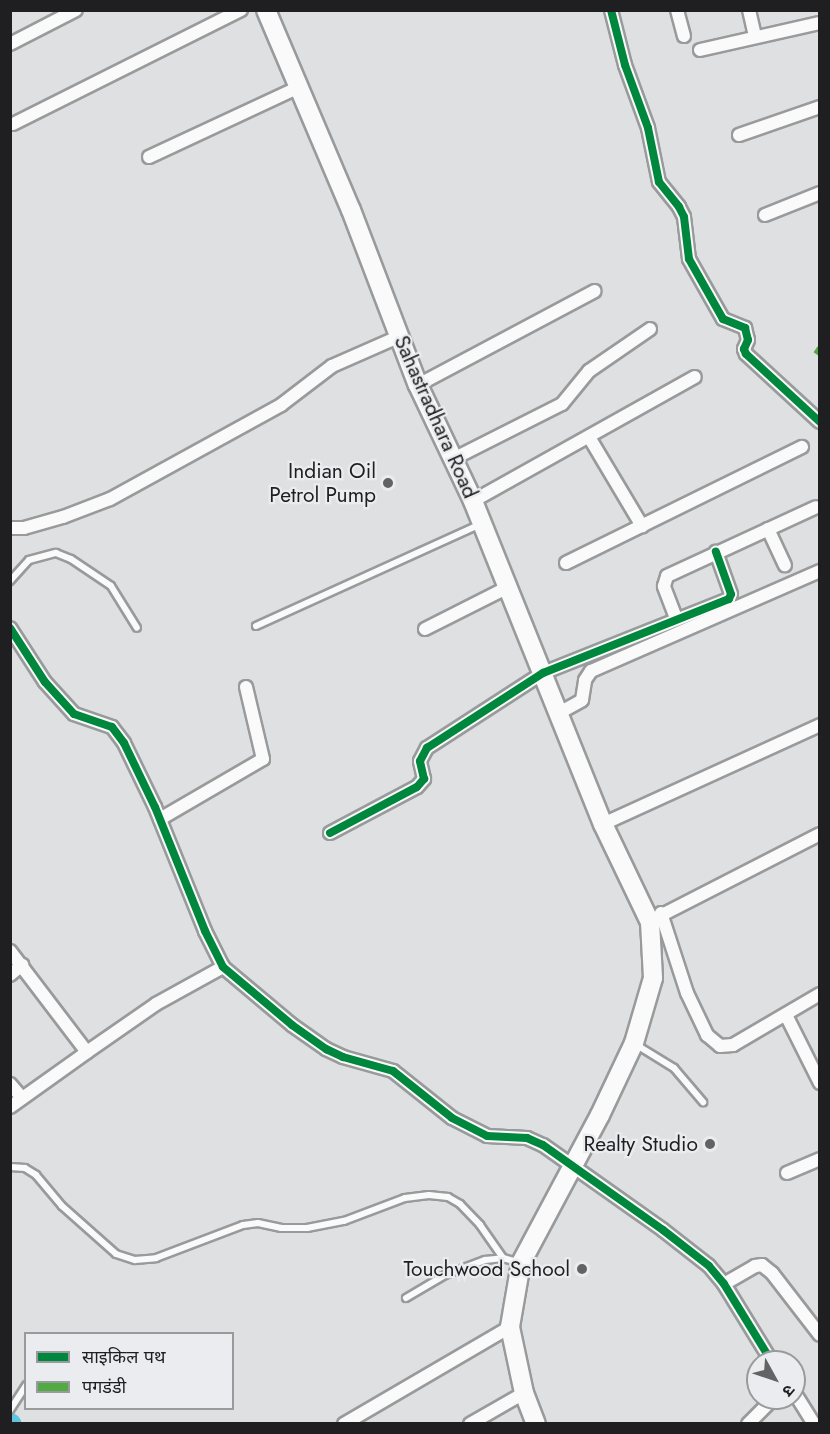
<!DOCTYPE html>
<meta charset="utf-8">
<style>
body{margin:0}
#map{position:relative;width:830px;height:1434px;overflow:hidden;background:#dfe0e1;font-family:Jost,"Noto Sans Devanagari",sans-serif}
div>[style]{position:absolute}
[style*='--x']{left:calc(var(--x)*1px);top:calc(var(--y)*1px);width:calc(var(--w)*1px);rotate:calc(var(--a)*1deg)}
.river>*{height:21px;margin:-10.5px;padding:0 10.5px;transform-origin:10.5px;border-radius:10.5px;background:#60c5e0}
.roads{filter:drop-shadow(2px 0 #999a9b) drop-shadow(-2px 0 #999a9b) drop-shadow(0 2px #999a9b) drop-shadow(0 -2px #999a9b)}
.service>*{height:6px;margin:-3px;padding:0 3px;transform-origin:3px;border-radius:3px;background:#fafafa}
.minor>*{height:12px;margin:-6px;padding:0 6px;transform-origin:6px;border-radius:6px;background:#fafafa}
.secondary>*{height:18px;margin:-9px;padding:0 9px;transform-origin:9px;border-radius:9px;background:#fafafa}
.quiet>*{height:6px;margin-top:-3px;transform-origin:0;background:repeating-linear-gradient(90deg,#52aa43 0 12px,transparent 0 18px)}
.cycleway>*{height:8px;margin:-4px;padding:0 4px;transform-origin:4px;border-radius:4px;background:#00873e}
.dots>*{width:16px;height:16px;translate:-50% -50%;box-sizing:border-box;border:3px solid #ebecef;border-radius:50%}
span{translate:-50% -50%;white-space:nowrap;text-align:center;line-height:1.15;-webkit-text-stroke:4.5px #ebecef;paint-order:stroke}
.street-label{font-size:21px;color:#1f1f21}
.poi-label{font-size:21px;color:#1f1f21}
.right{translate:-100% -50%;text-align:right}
.frame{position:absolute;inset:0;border:12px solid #1f1f21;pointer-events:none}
.legend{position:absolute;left:24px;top:1332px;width:210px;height:78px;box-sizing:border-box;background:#ebecef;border:2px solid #999a9d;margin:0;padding:8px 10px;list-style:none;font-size:18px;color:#1f1f21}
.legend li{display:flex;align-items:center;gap:12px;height:30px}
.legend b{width:30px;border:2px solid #999a9d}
.north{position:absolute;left:746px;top:1350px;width:60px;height:60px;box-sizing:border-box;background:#ebecef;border:2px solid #999a9d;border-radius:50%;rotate:130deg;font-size:16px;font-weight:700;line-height:24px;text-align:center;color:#1f1f21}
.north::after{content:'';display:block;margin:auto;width:21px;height:27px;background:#626364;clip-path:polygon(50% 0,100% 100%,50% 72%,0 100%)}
</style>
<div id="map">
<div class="river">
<i style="--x:10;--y:1423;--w:1;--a:45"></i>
</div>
<div class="roads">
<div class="service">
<i style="--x:10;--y:581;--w:28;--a:-48"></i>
<i style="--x:29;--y:560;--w:28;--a:-15"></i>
<i style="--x:56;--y:553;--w:16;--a:22"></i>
<i style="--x:71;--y:559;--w:48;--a:34"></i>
<i style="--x:111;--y:586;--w:49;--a:58.2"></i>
<i style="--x:256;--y:626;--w:245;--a:-24.4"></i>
<i style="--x:635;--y:1044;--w:46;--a:31.6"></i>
<i style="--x:674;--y:1068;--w:45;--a:49.5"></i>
<i style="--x:10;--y:1167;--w:15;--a:4"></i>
<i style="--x:25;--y:1168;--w:13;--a:32"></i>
<i style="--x:36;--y:1175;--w:40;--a:50"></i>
<i style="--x:62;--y:1206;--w:72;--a:41.6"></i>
<i style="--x:116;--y:1254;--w:20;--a:18"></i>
<i style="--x:135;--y:1260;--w:21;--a:-5"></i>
<i style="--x:156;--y:1258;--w:93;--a:-20.8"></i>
<i style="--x:243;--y:1225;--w:15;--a:-8"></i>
<i style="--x:258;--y:1223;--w:24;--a:12"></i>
<i style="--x:281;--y:1228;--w:26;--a:0"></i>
<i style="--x:307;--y:1228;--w:38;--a:-11"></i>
<i style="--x:344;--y:1221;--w:65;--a:-20.7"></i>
<i style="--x:405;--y:1198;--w:24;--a:-7"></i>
<i style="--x:429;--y:1195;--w:19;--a:6"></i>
<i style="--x:448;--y:1197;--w:14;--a:30"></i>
<i style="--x:460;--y:1204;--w:29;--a:46"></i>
<i style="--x:480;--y:1225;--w:40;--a:55.1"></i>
<i style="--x:406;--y:1298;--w:45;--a:-30.5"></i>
<i style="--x:445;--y:1275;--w:43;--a:-20.6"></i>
<i style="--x:485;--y:1260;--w:18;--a:-6"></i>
<i style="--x:503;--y:1258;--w:18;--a:16"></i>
<i style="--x:10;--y:1410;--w:30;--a:-57"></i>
</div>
<div class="minor">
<i style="--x:611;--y:10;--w:57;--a:75.7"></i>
<i style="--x:625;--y:65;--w:67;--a:69.9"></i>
<i style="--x:648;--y:128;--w:55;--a:78.5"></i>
<i style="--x:659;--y:182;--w:32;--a:51"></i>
<i style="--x:679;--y:207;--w:11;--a:63"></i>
<i style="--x:684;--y:217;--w:42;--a:83.2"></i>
<i style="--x:689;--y:259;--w:69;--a:60.5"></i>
<i style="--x:723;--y:319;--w:24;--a:22"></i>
<i style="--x:745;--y:328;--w:12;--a:76"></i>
<i style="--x:748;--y:340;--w:10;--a:114"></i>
<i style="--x:744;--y:349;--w:5;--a:68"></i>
<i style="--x:746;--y:354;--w:100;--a:42.6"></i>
<i style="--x:677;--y:10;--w:27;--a:75"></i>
<i style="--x:749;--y:10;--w:27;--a:77"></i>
<i style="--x:10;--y:44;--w:74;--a:-27.3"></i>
<i style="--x:700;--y:50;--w:123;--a:-12.7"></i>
<i style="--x:13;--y:124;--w:255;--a:-26.6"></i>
<i style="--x:739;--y:135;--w:86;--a:-19.1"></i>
<i style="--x:149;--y:157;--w:166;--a:-25"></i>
<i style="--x:765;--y:215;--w:59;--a:-21.8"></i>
<i style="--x:418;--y:385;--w:200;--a:-28"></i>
<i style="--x:589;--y:437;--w:104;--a:59.2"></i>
<i style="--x:453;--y:459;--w:122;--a:-26.8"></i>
<i style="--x:562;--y:404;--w:43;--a:-50.7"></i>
<i style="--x:589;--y:371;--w:74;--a:-34.5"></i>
<i style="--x:473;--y:501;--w:254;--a:-29.2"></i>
<i style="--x:10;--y:528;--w:14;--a:0"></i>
<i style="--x:24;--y:528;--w:41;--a:-15.8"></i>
<i style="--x:63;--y:517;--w:50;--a:-21"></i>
<i style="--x:110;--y:499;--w:195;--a:-28.8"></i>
<i style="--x:281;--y:405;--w:64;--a:-37.4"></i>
<i style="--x:332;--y:366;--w:74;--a:-23.8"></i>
<i style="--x:768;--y:529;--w:40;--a:65"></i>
<i style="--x:566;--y:563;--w:263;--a:-26.2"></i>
<i style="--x:676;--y:618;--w:34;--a:-111"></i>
<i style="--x:664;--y:586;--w:10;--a:-73"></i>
<i style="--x:667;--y:576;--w:164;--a:-24.8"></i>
<i style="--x:10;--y:628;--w:64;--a:57.1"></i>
<i style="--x:45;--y:682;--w:43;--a:47.8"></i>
<i style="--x:74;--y:714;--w:40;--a:18.9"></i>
<i style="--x:112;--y:727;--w:20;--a:53"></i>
<i style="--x:124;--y:743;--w:71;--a:64.2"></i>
<i style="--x:155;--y:807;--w:134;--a:68"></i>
<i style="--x:205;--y:931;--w:40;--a:63.4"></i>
<i style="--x:223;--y:967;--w:90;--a:40"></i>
<i style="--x:292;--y:1025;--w:42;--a:35.2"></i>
<i style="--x:326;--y:1049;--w:19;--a:25"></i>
<i style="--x:343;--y:1057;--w:52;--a:15.6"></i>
<i style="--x:393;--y:1071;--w:75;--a:38.5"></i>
<i style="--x:452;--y:1118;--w:39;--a:27"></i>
<i style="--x:487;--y:1136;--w:40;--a:2.9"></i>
<i style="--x:527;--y:1138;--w:17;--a:24"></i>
<i style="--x:543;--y:1145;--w:147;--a:35.3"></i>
<i style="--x:663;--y:1230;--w:58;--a:38"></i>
<i style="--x:709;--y:1266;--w:23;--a:50"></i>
<i style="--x:724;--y:1284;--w:92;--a:58.4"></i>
<i style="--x:425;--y:629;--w:93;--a:-26.8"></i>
<i style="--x:559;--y:713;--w:26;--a:-29"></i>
<i style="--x:582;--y:700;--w:20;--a:-81"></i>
<i style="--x:585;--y:680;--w:11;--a:-56"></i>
<i style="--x:591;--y:671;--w:250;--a:-23.6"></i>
<i style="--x:160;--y:819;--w:119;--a:-30.2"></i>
<i style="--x:263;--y:759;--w:74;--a:-103.3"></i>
<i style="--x:603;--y:824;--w:239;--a:-24.5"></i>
<i style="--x:330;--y:833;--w:98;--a:-27.9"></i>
<i style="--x:417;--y:787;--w:11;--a:-49"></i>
<i style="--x:424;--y:779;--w:18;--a:-103"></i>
<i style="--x:420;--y:761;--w:15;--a:-62"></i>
<i style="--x:427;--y:748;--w:138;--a:-32.9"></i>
<i style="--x:543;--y:673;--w:200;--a:-21.7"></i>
<i style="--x:729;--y:599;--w:5;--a:-68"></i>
<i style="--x:731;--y:594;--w:45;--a:-109.7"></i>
<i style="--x:661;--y:913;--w:84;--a:72"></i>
<i style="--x:687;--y:993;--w:47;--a:64.5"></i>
<i style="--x:707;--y:1035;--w:17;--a:40"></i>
<i style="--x:720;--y:1046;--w:13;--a:-4"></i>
<i style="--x:733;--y:1045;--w:101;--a:-30.4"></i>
<i style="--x:656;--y:918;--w:184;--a:-27.1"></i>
<i style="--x:10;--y:951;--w:127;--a:52.7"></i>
<i style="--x:87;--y:1052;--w:84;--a:-34.8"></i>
<i style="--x:156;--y:1004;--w:77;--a:-28.9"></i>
<i style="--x:10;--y:975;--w:16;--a:-40"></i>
<i style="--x:786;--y:1015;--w:76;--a:63.4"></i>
<i style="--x:10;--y:1084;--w:18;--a:49"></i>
<i style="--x:10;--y:1107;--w:95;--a:-35.5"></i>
<i style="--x:787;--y:1173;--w:36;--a:-23"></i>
<i style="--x:724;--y:1284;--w:36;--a:-30"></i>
<i style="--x:755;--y:1266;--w:7;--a:-8"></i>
<i style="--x:762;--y:1265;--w:13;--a:39"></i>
<i style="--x:772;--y:1273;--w:78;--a:52.3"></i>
<i style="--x:794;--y:1392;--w:38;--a:58"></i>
<i style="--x:344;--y:1424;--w:192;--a:-30.3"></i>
<i style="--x:470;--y:1424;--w:62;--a:-29.9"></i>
<i style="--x:748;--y:1424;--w:37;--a:-45"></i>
</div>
<div class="secondary">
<i style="--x:266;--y:10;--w:217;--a:67"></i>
<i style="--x:351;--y:210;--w:187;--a:69.1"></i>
<i style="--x:418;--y:385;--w:128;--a:64.6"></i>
<i style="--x:473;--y:501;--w:348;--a:68.1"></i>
<i style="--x:603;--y:824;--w:109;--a:64.4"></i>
<i style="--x:650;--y:922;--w:56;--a:86.9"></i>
<i style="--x:653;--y:978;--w:68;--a:106.3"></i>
<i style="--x:634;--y:1043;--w:80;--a:115.3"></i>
<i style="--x:600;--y:1115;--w:168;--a:118.1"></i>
<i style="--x:521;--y:1263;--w:65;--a:99.8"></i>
<i style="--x:510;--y:1327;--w:67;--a:78"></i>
<i style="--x:524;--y:1393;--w:33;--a:69"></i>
</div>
</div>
<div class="quiet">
<i style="--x:816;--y:354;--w:7;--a:-56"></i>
</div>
<div class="cycleway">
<i style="--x:611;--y:10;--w:57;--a:75.7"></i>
<i style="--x:625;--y:65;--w:67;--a:69.9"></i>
<i style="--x:648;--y:128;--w:55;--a:78.5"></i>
<i style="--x:659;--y:182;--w:32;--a:51"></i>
<i style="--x:679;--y:207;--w:11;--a:63"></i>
<i style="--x:684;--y:217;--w:42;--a:83.2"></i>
<i style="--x:689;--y:259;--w:69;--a:60.5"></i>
<i style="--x:723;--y:319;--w:24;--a:22"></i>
<i style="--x:745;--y:328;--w:12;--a:76"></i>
<i style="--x:748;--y:340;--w:10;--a:114"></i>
<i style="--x:744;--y:349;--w:5;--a:68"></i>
<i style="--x:746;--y:354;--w:100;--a:42.6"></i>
<i style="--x:10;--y:628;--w:64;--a:57.1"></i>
<i style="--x:45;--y:682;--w:43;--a:47.8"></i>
<i style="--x:74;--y:714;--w:40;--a:18.9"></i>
<i style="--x:112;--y:727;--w:20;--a:53"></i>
<i style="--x:124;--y:743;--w:71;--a:64.2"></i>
<i style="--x:155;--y:807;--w:134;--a:68"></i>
<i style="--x:205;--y:931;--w:40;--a:63.4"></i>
<i style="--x:223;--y:967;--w:90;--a:40"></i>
<i style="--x:292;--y:1025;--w:42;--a:35.2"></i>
<i style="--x:326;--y:1049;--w:19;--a:25"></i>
<i style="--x:343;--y:1057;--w:52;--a:15.6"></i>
<i style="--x:393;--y:1071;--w:75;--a:38.5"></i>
<i style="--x:452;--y:1118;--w:39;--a:27"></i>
<i style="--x:487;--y:1136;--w:40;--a:2.9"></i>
<i style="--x:527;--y:1138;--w:17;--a:24"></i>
<i style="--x:543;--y:1145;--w:147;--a:35.3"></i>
<i style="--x:663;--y:1230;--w:58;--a:38"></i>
<i style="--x:709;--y:1266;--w:23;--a:50"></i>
<i style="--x:724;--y:1284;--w:92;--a:58.4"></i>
<i style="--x:330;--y:833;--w:98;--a:-27.9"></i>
<i style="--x:417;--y:787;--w:11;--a:-49"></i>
<i style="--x:424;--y:779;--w:18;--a:-103"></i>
<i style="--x:420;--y:761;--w:15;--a:-62"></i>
<i style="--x:427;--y:748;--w:138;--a:-32.9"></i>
<i style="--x:543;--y:673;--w:200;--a:-21.7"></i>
<i style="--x:729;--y:599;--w:5;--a:-68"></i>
<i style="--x:731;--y:594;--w:45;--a:-109.7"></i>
</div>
<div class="dots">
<i style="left:388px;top:483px;background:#626364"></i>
<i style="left:710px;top:1144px;background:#626364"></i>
<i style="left:582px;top:1269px;background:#626364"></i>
</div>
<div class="street-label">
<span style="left:436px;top:417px;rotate:66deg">Sahastradhara Road</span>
</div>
<div class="poi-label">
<span class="right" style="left:376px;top:483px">Indian Oil<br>Petrol Pump</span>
<span class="right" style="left:698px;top:1144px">Realty Studio</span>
<span class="right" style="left:570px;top:1269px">Touchwood School</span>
</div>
<div class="frame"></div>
<ul class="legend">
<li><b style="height:8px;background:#00873e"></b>साइकिल पथ</li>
<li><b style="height:8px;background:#52aa43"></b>पगडंडी</li>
</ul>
<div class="north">उ</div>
</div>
